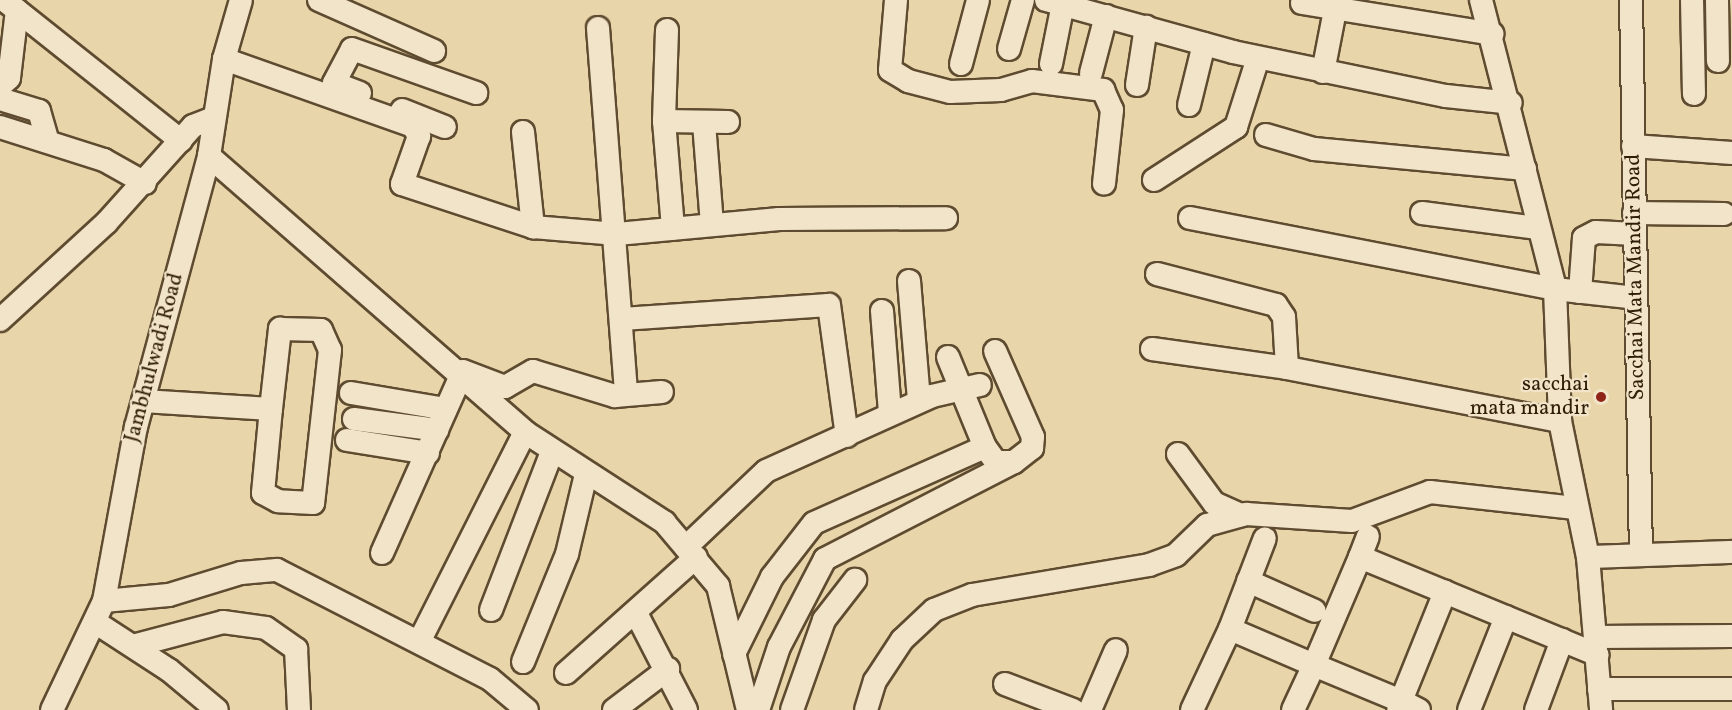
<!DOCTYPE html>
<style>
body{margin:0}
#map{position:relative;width:1732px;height:710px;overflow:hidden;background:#e9d5aa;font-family:Vollkorn,serif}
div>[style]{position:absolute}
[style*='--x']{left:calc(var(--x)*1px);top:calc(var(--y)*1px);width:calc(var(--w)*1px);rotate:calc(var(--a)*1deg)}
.roads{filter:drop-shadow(2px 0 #5e4b30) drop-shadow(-2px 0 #5e4b30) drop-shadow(0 2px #5e4b30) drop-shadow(0 -2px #5e4b30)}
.minor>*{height:22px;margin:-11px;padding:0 11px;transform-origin:11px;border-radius:11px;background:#f1e4c8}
.dots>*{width:16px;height:16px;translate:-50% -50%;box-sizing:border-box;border:3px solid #f1e4c8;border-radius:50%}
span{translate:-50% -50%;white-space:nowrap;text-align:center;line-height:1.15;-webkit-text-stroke:4.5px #f1e4c8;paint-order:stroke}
.street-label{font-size:21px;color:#301d07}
.poi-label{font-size:21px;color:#301d07}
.right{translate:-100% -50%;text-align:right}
</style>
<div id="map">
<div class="roads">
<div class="minor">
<i style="--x:4;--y:0;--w:226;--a:38.5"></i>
<i style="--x:319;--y:0;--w:126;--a:23.9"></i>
<i style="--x:896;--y:0;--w:70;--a:94.9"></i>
<i style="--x:890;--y:70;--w:21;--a:31"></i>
<i style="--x:908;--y:81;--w:43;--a:14.7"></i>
<i style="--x:950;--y:92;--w:51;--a:-2.2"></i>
<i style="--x:1001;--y:90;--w:32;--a:-16"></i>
<i style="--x:1032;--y:81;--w:72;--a:7.2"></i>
<i style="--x:1103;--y:90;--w:22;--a:66"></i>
<i style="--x:1112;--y:110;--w:74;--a:96.2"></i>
<i style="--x:1046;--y:0;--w:194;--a:15.5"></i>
<i style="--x:1233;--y:52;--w:217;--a:11.7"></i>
<i style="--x:1446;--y:96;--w:65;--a:6.1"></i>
<i style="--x:1481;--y:0;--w:298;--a:75.6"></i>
<i style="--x:1555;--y:289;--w:132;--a:87.8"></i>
<i style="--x:1560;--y:421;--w:139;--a:78.4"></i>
<i style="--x:1588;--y:557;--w:144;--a:-2"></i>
<i style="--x:1631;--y:0;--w:554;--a:88.97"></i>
<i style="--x:1692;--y:0;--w:94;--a:88.8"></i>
<i style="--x:1717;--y:0;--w:61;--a:89.1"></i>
<i style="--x:1302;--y:3;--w:193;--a:9.2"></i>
<i style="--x:598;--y:28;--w:367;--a:85.6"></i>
<i style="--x:667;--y:30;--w:91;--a:91.9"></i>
<i style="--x:664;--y:121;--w:64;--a:0.9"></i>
<i style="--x:1009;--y:49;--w:51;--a:-74.1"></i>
<i style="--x:224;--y:59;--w:201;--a:19.5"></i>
<i style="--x:413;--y:126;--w:12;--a:59"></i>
<i style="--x:419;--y:136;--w:51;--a:109.5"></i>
<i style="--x:402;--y:184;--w:138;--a:18.2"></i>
<i style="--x:533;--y:227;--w:84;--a:4.8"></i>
<i style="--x:617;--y:234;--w:163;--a:-5.3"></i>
<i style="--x:779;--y:219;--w:167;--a:-0.3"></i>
<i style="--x:961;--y:64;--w:66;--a:-75.1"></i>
<i style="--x:1051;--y:64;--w:61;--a:-78.7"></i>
<i style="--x:1323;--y:72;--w:63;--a:-79"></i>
<i style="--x:1091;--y:73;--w:59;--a:-75.3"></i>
<i style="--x:1137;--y:85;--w:59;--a:-81.2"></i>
<i style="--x:0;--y:86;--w:12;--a:-42"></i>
<i style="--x:9;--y:78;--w:68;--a:-83.3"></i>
<i style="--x:360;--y:93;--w:28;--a:-159"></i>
<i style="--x:334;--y:83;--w:38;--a:-62"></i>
<i style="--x:352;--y:49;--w:132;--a:19.5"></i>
<i style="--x:0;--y:99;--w:41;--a:17.1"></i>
<i style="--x:39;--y:111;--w:29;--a:74"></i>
<i style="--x:1189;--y:105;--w:63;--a:-76.2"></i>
<i style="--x:402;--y:110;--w:46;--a:21.6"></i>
<i style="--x:664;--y:121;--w:108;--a:85.2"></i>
<i style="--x:704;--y:123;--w:102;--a:85.5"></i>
<i style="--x:0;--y:127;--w:109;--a:17.6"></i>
<i style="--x:104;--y:160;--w:47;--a:29.3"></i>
<i style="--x:523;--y:132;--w:96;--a:84"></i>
<i style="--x:1266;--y:135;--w:50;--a:16.3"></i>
<i style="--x:1314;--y:149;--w:212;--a:5.4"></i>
<i style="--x:1633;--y:146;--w:99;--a:4"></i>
<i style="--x:209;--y:156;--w:420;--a:41.1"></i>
<i style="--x:525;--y:432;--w:166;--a:32.9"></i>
<i style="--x:664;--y:522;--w:84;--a:49.8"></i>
<i style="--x:718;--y:586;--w:128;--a:76.4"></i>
<i style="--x:1154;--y:180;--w:98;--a:-32.9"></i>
<i style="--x:1236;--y:127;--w:72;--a:-72.3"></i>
<i style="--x:1422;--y:213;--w:117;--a:7.4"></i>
<i style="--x:1634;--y:213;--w:90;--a:0.6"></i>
<i style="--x:1190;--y:218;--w:372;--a:11"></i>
<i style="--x:1555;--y:289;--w:81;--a:6.3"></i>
<i style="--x:1157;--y:274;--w:123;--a:14.6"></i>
<i style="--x:1276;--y:305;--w:14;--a:56"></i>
<i style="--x:1284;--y:317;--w:51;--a:86.6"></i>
<i style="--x:909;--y:281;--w:120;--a:85.2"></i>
<i style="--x:1580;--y:292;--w:54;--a:-85.8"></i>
<i style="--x:1584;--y:238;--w:13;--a:-27"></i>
<i style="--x:1596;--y:232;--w:39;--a:3"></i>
<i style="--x:882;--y:311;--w:102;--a:85.5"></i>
<i style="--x:622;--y:319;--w:207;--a:-3.9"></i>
<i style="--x:829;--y:305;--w:132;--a:82.2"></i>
<i style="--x:0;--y:320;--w:144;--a:-42.5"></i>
<i style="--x:106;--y:223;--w:130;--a:-48.1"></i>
<i style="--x:193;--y:126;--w:22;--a:-21"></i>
<i style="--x:1152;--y:349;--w:136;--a:8"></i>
<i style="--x:1287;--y:368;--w:278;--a:11"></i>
<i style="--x:948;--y:357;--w:97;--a:67.7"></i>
<i style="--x:985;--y:447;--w:19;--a:54"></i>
<i style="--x:996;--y:462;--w:18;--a:0"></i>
<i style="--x:1014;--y:462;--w:23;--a:-38"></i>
<i style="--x:1032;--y:448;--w:11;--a:-85"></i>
<i style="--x:1033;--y:437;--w:94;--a:-113.8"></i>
<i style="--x:351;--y:393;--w:96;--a:9.6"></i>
<i style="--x:143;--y:401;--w:128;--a:3.6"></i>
<i style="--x:271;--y:409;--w:81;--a:-83.6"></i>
<i style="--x:280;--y:329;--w:41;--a:1.4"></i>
<i style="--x:321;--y:330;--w:22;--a:66"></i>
<i style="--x:330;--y:350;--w:154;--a:96.3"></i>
<i style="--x:313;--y:503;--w:35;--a:-177"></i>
<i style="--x:278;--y:501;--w:17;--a:-152"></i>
<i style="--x:263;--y:493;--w:84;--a:-84.6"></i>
<i style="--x:354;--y:419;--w:84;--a:7.5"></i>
<i style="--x:347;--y:440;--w:82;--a:9.1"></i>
<i style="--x:1178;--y:454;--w:61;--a:53.7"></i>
<i style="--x:1214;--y:503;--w:30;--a:24"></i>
<i style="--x:686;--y:547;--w:110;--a:-43.5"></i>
<i style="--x:766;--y:471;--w:182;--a:-24.3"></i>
<i style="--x:932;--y:396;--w:49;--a:-12.9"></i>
<i style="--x:382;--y:553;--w:199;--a:-66"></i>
<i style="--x:463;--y:371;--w:45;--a:20.9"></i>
<i style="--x:505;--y:387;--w:32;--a:-30"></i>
<i style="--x:533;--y:371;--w:86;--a:17"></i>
<i style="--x:615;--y:396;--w:47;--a:-4.9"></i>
<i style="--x:1360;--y:557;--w:22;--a:-69"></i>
<i style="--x:1588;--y:557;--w:154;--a:85.1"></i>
<i style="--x:1248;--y:581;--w:73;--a:24.1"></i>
<i style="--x:104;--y:601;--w:65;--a:-5.3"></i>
<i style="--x:169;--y:595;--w:75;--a:-17"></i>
<i style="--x:241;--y:573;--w:36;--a:-5"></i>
<i style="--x:277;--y:570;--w:239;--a:27.1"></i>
<i style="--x:490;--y:679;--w:48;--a:40"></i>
<i style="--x:491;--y:610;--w:169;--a:-68.9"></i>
<i style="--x:636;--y:613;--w:109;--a:62.7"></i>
<i style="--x:95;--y:622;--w:88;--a:33"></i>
<i style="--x:169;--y:670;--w:62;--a:39.8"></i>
<i style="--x:1230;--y:629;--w:97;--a:-69"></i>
<i style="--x:1597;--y:637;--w:135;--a:-0.4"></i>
<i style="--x:420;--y:640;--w:233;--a:-63.2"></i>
<i style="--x:133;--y:646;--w:93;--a:-14.9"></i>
<i style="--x:223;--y:622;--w:43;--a:7.9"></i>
<i style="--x:266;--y:628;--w:37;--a:35"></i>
<i style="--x:296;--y:649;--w:61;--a:87.2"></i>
<i style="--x:734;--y:654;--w:86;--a:-63.7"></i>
<i style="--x:772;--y:577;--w:68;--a:-52.1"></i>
<i style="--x:814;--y:523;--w:187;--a:-24"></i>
<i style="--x:523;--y:662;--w:117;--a:-67.8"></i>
<i style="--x:567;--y:554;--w:82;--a:-76.6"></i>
<i style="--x:566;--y:673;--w:174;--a:-41.7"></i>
<i style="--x:1005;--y:684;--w:73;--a:20.9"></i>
<i style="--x:1599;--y:689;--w:133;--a:0"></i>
<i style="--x:52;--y:710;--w:121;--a:-64.5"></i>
<i style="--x:104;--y:601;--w:177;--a:-79.6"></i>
<i style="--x:136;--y:427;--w:281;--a:-74.9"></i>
<i style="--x:209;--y:156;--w:98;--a:-81.2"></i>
<i style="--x:224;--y:59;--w:61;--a:-73.9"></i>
<i style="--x:614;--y:710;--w:68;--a:-37.2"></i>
<i style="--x:758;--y:710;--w:66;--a:-71.6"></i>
<i style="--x:779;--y:647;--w:99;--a:-62.4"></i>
<i style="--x:825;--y:559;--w:212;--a:-27.2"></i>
<i style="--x:792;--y:710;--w:96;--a:-70.4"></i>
<i style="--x:824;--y:620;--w:51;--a:-52.2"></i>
<i style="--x:866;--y:710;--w:30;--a:-73"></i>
<i style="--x:875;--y:681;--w:49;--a:-56.6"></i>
<i style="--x:902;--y:640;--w:44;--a:-43.2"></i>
<i style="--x:934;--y:610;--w:41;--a:-21.5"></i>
<i style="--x:972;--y:595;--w:180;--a:-9.6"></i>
<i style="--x:1149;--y:565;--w:29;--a:-20"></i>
<i style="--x:1176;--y:555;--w:43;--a:-44.1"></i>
<i style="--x:1207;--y:525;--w:41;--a:-15.8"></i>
<i style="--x:1246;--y:514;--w:106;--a:3.8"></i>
<i style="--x:1352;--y:521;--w:83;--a:-20.4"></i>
<i style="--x:1430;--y:492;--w:146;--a:6.3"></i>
<i style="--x:1090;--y:710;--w:65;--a:-66.6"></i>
<i style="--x:1192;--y:710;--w:89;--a:-64.9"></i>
<i style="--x:1230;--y:629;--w:91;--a:23.2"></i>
<i style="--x:1314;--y:665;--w:117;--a:-66.9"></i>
<i style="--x:1360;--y:557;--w:257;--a:22.4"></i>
<i style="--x:1293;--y:710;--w:50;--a:-65"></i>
<i style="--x:1314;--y:665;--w:94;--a:22.5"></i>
<i style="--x:1401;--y:701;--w:9;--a:108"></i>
<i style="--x:1419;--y:710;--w:20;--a:-153"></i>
<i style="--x:1401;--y:701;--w:118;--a:-68"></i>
<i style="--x:1469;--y:710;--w:100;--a:-68.3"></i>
<i style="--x:1536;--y:710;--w:75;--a:-69.6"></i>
</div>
</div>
<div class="dots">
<i style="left:1601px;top:397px;background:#8f2418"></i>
</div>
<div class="street-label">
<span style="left:1636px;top:277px;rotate:-91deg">Sacchai Mata Mandir Road</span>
<span style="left:155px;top:358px;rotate:-75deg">Jambhulwadi Road</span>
</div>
<div class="poi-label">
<span class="right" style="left:1589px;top:397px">sacchai<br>mata mandir</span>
</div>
</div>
